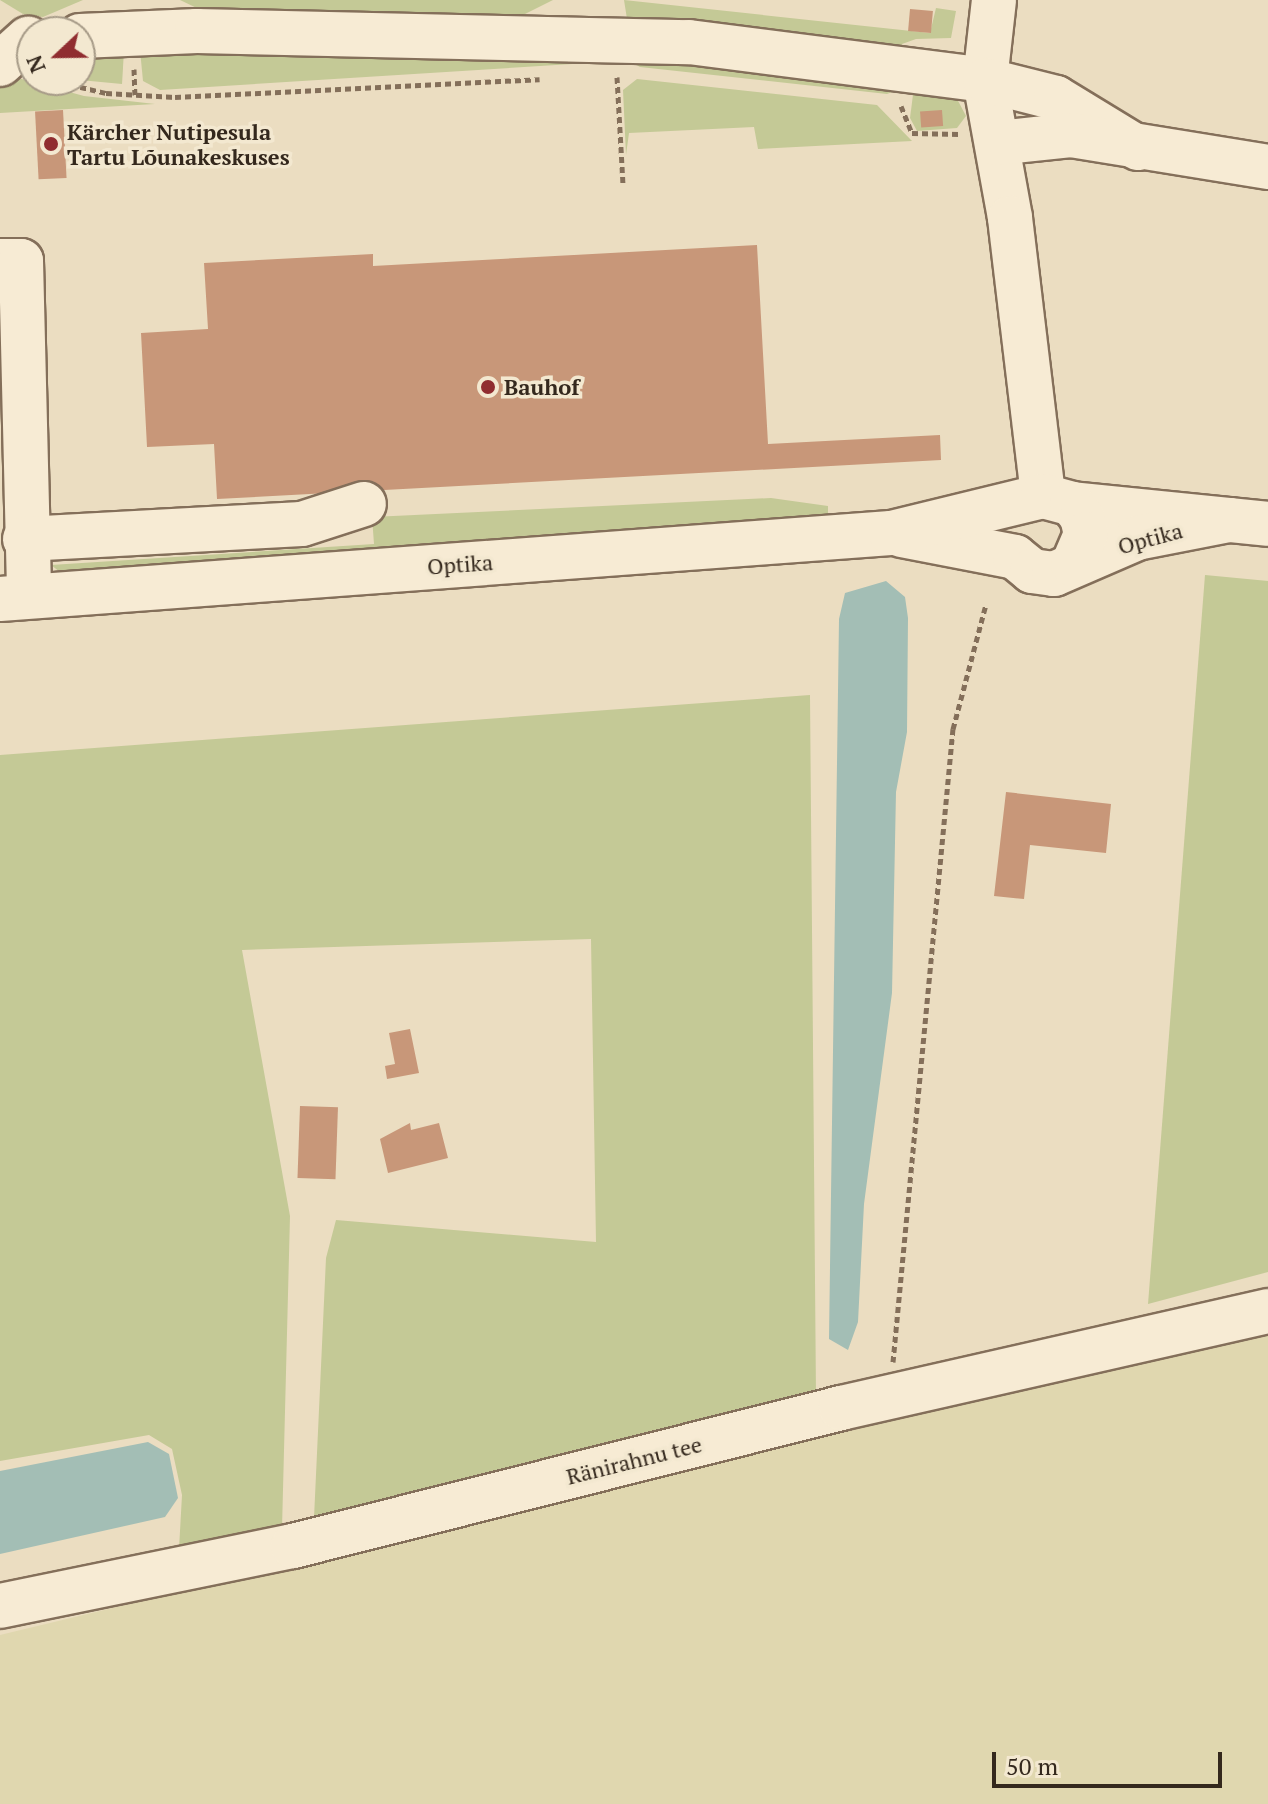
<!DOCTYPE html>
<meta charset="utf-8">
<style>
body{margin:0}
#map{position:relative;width:1268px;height:1804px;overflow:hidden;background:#ebddc1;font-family:"PT Serif",serif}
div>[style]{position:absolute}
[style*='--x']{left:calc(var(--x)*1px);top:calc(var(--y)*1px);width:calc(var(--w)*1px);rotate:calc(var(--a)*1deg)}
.farmland>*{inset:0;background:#e0d7af}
.green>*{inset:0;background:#c4c996}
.water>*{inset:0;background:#a3beb5}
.building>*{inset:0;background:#c89779;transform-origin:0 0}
.path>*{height:5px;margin-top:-2.5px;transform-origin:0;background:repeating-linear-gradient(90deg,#846f5a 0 6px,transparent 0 10px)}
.roads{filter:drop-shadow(2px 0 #846f5a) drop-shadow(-2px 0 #846f5a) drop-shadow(0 2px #846f5a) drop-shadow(0 -2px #846f5a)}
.minor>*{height:44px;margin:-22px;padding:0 22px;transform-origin:22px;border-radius:22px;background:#f7ebd4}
.dots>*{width:22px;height:22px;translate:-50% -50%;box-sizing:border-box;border:4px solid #f3e8d0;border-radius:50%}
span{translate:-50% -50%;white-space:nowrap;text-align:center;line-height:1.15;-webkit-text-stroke:7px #f3e8d0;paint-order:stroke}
.poi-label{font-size:22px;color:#34281d;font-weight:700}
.left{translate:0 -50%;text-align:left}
.street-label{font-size:22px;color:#34281d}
.north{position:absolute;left:16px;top:16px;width:80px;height:80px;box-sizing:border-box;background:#f3e8d0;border:2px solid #a79b88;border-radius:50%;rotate:248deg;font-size:22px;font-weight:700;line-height:32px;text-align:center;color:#34281d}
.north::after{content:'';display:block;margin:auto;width:28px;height:36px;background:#902d30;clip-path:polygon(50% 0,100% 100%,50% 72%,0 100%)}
.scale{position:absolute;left:992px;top:1752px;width:230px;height:36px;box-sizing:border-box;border:4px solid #34281d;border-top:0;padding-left:10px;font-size:24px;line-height:28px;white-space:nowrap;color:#34281d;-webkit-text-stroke:6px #f3e8d0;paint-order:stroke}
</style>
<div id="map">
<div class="farmland">
<i style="clip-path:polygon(1268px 1330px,1268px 1804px,0 1804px,0 1635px)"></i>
</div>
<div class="green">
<i style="clip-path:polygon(0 0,83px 0,43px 17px,23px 14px)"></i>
<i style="clip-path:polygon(180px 0,553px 0,521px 16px,269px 16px,203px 11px)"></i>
<i style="clip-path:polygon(624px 0,930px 33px,936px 8px,956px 11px,951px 38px,916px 39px,902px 44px,902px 52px,627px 19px)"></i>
<i style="clip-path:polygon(140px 50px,570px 61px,572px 64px,160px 90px,143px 81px)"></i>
<i style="clip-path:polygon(124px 51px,122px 84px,80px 80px,80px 53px)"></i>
<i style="clip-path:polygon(631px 56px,900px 89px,887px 94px,640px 67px,624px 58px)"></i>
<i style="clip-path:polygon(7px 75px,84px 96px,155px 104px,0 113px,0 81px)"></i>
<i style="clip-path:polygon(637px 79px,877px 105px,912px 141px,758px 149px,754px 127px,629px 133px,626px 155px,623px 90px)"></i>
<i style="clip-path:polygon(914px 87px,956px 97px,966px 116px,957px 128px,917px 131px,910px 118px)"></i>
<i style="clip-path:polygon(771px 498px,828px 506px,828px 516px,297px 560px,60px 572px,51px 565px,374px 544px,372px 517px)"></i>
<i style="clip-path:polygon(1205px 575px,1268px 581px,1268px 1272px,1148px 1304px)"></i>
<i style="clip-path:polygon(810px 695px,816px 1396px,314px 1518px,326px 1258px,336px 1220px,596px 1242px,591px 939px,242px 950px,290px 1216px,282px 1529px,179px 1549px,182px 1495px,172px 1449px,149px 1435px,0 1461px,0 755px)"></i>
</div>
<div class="water">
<i style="clip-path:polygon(886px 581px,905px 597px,908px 618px,907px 732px,896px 792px,892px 993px,864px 1204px,858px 1322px,848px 1350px,829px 1339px,839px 619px,845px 593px)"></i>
<i style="clip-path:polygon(148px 1442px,169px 1454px,178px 1498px,165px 1517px,0 1554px,0 1471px)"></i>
</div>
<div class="building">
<i style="left:910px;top:9px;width:23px;height:22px;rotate:5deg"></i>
<i style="left:63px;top:110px;width:68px;height:28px;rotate:87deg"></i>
<i style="left:942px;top:110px;width:16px;height:22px;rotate:86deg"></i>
<i style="clip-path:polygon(757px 245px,768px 444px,940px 435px,941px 460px,217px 499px,214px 444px,147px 447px,141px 333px,208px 329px,204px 263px,373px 254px,373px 266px)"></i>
<i style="clip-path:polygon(1006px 792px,1111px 804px,1106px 853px,1030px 845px,1024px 899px,994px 896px)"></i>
<i style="clip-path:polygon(410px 1029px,419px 1073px,387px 1079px,385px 1066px,395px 1064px,389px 1033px)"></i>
<i style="left:300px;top:1106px;width:38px;height:72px;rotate:2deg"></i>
<i style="clip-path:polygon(410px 1123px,411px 1130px,439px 1123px,448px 1158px,388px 1173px,380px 1139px)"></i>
</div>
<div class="path">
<i style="--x:134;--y:69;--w:26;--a:88"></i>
<i style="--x:617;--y:77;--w:108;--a:86.8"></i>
<i style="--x:51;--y:80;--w:57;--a:13.3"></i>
<i style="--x:106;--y:93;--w:69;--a:3.3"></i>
<i style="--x:175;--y:97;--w:365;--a:-2.8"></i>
<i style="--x:901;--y:106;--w:29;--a:68"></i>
<i style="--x:912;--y:133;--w:47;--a:1.2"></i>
<i style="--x:893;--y:1362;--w:636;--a:-84.59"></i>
<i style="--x:953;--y:729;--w:129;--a:-75.2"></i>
</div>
<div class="roads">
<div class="minor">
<i style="--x:994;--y:0;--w:81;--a:96.4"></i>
<i style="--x:985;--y:80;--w:140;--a:79.7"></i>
<i style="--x:1010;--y:218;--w:280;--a:83.2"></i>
<i style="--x:80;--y:36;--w:117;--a:-2.4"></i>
<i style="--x:197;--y:31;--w:492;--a:1.3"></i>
<i style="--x:689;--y:42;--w:298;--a:7.3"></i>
<i style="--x:985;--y:80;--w:73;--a:14.2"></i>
<i style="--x:1056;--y:98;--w:96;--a:31.4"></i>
<i style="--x:0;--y:64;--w:38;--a:-42"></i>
<i style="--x:997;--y:143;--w:74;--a:-6.2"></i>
<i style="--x:1071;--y:135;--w:200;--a:9.2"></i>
<i style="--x:0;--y:261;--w:21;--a:0"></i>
<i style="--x:21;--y:261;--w:334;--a:88.6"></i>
<i style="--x:1072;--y:504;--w:197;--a:5.8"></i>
<i style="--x:901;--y:535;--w:116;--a:10.9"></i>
<i style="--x:1015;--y:557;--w:22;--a:39"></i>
<i style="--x:1032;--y:571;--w:22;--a:8"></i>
<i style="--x:1054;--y:574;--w:90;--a:-23.4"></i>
<i style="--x:1137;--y:538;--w:94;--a:-11.1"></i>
<i style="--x:25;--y:539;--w:277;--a:-3.1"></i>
<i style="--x:302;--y:524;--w:65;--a:-17.9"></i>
<i style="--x:0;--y:599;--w:893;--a:-4.24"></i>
<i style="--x:891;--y:533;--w:156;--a:-13.7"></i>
<i style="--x:1043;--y:496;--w:30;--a:15"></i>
<i style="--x:1072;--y:504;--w:16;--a:52"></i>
<i style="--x:1082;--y:517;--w:17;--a:77"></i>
<i style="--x:1086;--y:534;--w:33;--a:113"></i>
<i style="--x:0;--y:1606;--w:299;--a:-11.6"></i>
<i style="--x:293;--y:1546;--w:565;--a:-14.13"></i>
<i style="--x:841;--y:1408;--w:438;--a:-12.8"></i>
</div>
</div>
<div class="dots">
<i style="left:51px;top:144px;background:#902d30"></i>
<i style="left:488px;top:387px;background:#902d30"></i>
</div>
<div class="poi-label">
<span class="left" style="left:67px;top:144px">Kärcher Nutipesula<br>Tartu Lõunakeskuses</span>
<span class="left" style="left:504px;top:387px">Bauhof</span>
</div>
<div class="street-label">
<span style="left:1150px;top:538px;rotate:-15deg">Optika</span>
<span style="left:460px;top:564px;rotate:-4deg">Optika</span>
<span style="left:634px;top:1460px;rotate:-14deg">Ränirahnu tee</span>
</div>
<div class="north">N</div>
<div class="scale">50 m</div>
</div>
